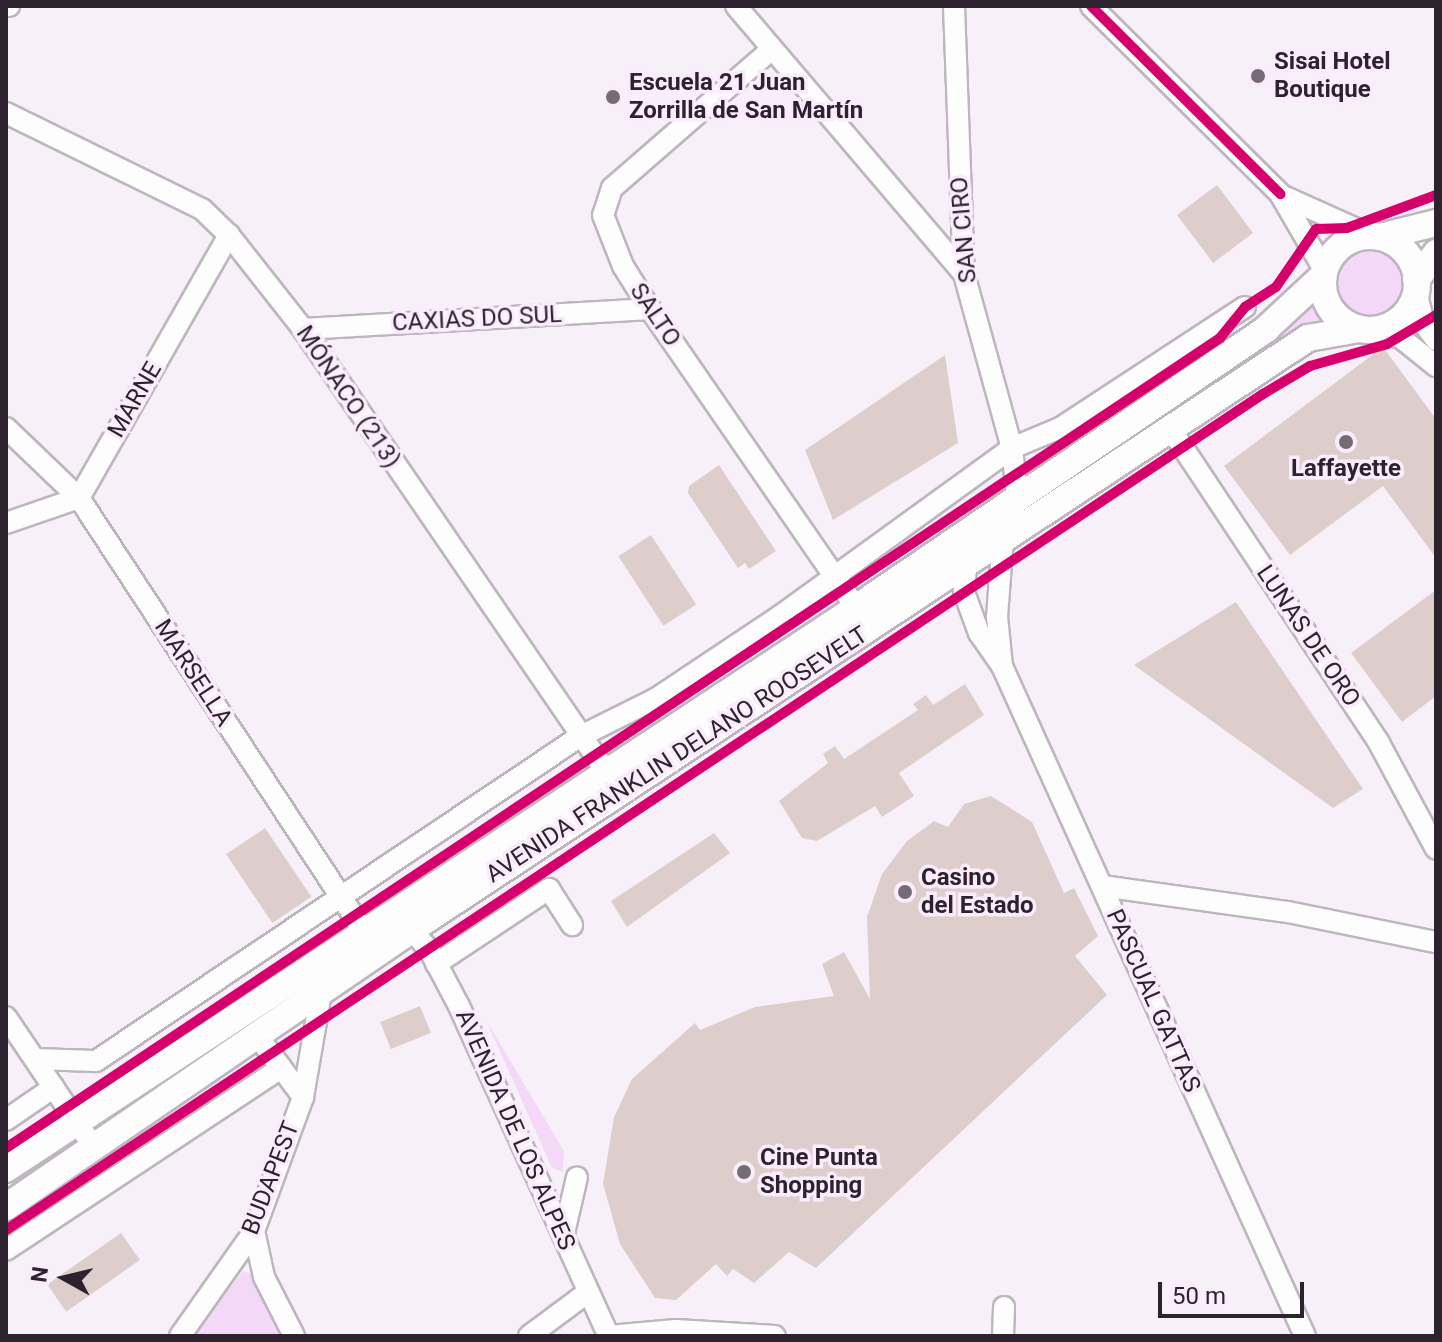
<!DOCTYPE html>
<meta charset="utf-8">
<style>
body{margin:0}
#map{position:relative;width:1442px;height:1342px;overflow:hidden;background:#f8f0f9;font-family:Roboto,sans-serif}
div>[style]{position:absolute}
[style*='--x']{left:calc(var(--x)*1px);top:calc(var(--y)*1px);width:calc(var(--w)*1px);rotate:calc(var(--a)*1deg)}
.green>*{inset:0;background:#f4d8f8}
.round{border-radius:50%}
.building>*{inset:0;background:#dececb;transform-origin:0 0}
.roads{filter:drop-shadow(2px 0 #beb6bf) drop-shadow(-2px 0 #beb6bf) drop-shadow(0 2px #beb6bf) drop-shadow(0 -2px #beb6bf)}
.minor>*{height:20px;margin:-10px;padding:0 10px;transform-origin:10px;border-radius:10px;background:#fefdfe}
.major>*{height:26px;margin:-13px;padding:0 13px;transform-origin:13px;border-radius:13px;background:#fefdfe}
.major>.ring{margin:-13px;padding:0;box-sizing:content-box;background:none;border:26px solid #fefdfe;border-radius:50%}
.cycleway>*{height:10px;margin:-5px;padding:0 5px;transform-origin:5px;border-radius:5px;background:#d6006c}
.dots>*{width:22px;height:22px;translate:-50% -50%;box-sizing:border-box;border:4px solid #fbecfd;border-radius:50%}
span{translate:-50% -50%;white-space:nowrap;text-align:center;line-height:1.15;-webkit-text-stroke:7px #fbecfd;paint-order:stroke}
.poi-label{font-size:24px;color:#2d232e;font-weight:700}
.left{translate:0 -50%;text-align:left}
.street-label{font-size:24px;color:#2d232e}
.frame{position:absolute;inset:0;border:8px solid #2d232e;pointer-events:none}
.north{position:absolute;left:24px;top:1238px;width:80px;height:80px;-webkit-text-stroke:6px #fbecfd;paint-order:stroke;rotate:278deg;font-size:22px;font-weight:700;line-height:32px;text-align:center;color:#2d232e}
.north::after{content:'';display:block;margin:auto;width:28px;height:36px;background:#2d232e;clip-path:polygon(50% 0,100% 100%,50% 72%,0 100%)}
.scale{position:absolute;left:1158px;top:1282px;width:146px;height:36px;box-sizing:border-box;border:4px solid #2d232e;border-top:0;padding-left:10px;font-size:24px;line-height:28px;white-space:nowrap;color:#2d232e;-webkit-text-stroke:6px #fbecfd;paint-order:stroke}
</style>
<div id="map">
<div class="green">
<i class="round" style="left:1330px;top:245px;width:76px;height:76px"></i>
<i style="clip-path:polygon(1311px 303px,1322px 322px,1039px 503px,1245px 357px)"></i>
<i style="clip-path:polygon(486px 1020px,564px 1151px,563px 1172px,552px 1168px)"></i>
<i style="clip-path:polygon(243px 1271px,254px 1275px,280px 1336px,193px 1336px)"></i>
</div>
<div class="building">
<i style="left:1217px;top:185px;width:60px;height:50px;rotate:53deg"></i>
<i style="clip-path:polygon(1383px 347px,1436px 419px,1436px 558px,1383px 486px,1290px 555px,1224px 466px)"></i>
<i style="clip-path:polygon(945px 355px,958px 443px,833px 520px,805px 450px)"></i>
<i style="clip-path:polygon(719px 465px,776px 551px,749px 569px,745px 563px,738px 568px,688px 493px,689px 486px)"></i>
<i style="left:651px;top:535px;width:83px;height:39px;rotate:57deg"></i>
<i style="clip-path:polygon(1436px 590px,1436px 696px,1402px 722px,1351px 653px)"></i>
<i style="clip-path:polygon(1236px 602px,1363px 789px,1333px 808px,1134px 665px)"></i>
<i style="clip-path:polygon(965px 684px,984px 715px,899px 773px,914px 796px,882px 817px,875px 806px,817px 841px,802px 838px,779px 801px,828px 763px,823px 754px,835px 746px,844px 759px,918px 710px,913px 704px,926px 695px,933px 705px)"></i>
<i style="clip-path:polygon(991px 796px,1032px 822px,1064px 893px,1074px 888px,1098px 936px,1075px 956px,1107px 995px,816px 1268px,789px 1252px,754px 1283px,733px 1269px,727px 1276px,716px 1264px,676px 1300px,655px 1298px,620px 1244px,603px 1184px,614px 1117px,632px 1079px,695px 1023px,700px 1030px,755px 1007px,834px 996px,822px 964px,844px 952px,870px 999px,867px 917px,882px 874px,907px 841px,934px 821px,948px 827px,964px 804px)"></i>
<i style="left:265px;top:828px;width:83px;height:47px;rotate:56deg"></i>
<i style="clip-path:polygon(714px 833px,730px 853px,627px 927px,611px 901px)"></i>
<i style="left:420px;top:1006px;width:29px;height:43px;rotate:68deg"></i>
<i style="left:121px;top:1233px;width:33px;height:90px;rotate:55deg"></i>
</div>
<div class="roads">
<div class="minor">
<i style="--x:6;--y:6;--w:3;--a:0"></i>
<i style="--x:736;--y:6;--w:352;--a:49.6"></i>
<i style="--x:954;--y:6;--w:268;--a:87.9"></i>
<i style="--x:964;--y:274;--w:180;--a:74.6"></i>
<i style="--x:1012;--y:448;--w:47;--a:83.9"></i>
<i style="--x:1091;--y:6;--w:267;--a:44.8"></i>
<i style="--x:1280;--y:194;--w:89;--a:59.7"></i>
<i style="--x:772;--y:49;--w:212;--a:139"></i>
<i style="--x:612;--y:188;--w:28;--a:108"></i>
<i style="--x:603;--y:215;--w:55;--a:68.6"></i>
<i style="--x:623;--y:266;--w:51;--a:57.9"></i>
<i style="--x:650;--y:309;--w:363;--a:55.4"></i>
<i style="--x:6;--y:113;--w:218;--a:26.1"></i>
<i style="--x:202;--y:209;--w:37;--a:44"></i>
<i style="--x:229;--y:235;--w:120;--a:51.8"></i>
<i style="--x:303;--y:329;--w:538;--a:55.6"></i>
<i style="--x:1285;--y:197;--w:95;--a:24.1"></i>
<i style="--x:1416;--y:291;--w:34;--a:76"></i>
<i style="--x:1424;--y:324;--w:20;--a:53"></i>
<i style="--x:303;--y:329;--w:348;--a:-3.3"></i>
<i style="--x:1374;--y:330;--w:28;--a:17"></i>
<i style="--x:1401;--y:338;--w:45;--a:38.7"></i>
<i style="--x:6;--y:428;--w:101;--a:43.8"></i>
<i style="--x:79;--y:498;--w:519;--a:56.71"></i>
<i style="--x:1170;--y:428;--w:378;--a:56.4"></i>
<i style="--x:1379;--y:743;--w:120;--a:61.7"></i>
<i style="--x:6;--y:523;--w:77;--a:-18.9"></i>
<i style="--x:79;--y:498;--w:303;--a:-60.3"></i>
<i style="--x:967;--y:556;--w:36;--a:95"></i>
<i style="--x:964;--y:592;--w:44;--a:69.9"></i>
<i style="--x:979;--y:633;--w:40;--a:55.1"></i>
<i style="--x:1002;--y:666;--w:735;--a:65.67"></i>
<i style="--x:1002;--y:666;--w:49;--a:-95.8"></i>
<i style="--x:997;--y:617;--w:79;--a:-85.7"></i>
<i style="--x:1102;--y:886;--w:188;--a:8"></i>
<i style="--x:1288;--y:912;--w:151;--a:11.5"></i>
<i style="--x:404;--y:921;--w:40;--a:49"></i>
<i style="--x:430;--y:951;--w:62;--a:62.2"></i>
<i style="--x:459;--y:1006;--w:362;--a:65.6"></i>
<i style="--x:436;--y:964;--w:136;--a:-33.6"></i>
<i style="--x:549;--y:889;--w:43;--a:57.4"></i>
<i style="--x:6;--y:1017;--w:159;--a:56"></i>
<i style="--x:259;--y:1038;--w:74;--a:53.3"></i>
<i style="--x:35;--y:1059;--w:61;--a:1.9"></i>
<i style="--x:96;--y:1061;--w:582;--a:-33.85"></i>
<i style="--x:579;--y:737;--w:87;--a:-26.6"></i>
<i style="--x:657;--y:698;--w:148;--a:-33.7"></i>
<i style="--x:780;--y:616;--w:286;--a:-35.9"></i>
<i style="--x:1012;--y:448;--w:52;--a:-22.6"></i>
<i style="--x:1060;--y:428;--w:221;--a:-33.2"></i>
<i style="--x:6;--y:1120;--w:58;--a:-34.5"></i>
<i style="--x:254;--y:1231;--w:47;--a:77.7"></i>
<i style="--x:264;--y:1277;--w:66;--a:63"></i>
<i style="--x:564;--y:1233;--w:57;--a:-76.9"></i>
<i style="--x:6;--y:1250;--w:330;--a:-33.5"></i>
<i style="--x:180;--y:1336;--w:128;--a:-54.8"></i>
<i style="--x:254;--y:1231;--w:143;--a:-69.9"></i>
<i style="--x:303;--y:1097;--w:106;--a:-80.2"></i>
<i style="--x:529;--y:1336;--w:72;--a:-36.6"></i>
<i style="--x:609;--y:1336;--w:67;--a:-5.1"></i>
<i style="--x:676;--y:1330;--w:99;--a:3.5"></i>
<i style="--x:1003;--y:1336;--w:29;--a:-88"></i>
</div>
<div class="major">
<i class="ring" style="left:1323px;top:236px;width:68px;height:68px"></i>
<i style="--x:1379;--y:237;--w:59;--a:-13.8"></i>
<i style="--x:1416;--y:280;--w:34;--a:-53"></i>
<i style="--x:6;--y:1169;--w:1018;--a:-33.42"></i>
<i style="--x:856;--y:608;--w:496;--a:-34.2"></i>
<i style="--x:1266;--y:329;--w:78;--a:-42.9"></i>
<i style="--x:6;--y:1207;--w:501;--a:-34.36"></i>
<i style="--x:420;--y:924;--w:1064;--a:-33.42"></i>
<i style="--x:1308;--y:338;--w:52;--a:-10"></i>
</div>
</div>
<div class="cycleway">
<i style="--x:1091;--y:6;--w:267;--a:44.8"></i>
<i style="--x:6;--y:1148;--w:1459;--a:-33.71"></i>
<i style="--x:1220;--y:338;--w:40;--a:-51"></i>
<i style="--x:1245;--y:307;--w:37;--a:-33"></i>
<i style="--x:1276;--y:287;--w:70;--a:-55.4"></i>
<i style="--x:1316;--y:229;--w:31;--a:-2"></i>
<i style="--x:1347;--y:228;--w:95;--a:-20.3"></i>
<i style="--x:6;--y:1230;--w:1510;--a:-33.63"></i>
<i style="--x:1263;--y:394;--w:55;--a:-30.8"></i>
<i style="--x:1310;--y:366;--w:80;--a:-15.9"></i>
<i style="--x:1387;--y:344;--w:57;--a:-30.6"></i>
</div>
<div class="dots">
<i style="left:1258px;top:76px;background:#746b75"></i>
<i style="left:613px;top:97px;background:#746b75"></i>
<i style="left:1346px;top:442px;background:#746b75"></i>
<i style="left:905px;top:892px;background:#746b75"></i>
<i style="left:744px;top:1172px;background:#746b75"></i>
</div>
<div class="poi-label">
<span class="left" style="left:1274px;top:76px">Sisai Hotel<br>Boutique</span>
<span class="left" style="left:629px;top:97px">Escuela 21 Juan<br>Zorrilla de San Martín</span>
<span style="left:1346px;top:469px">Laffayette</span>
<span class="left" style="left:921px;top:892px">Casino<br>del Estado</span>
<span class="left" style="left:760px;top:1172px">Cine Punta<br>Shopping</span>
</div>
<div class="street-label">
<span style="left:964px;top:230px;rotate:-95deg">SAN CIRO</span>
<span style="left:655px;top:315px;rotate:56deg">SALTO</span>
<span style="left:477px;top:319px;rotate:-3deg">CAXIAS DO SUL</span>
<span style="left:348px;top:397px;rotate:56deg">MÓNACO (213)</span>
<span style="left:135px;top:400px;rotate:-60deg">MARNE</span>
<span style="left:1308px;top:636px;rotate:56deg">LUNAS DE ORO</span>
<span style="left:193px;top:673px;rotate:57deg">MARSELLA</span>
<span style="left:677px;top:755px;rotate:-33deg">AVENIDA FRANKLIN DELANO ROOSEVELT</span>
<span style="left:1153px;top:1001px;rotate:66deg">PASCUAL GATTAS</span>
<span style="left:515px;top:1130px;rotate:66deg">AVENIDA DE LOS ALPES</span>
<span style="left:271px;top:1178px;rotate:-69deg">BUDAPEST</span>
</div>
<div class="frame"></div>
<div class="north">N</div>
<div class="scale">50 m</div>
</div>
